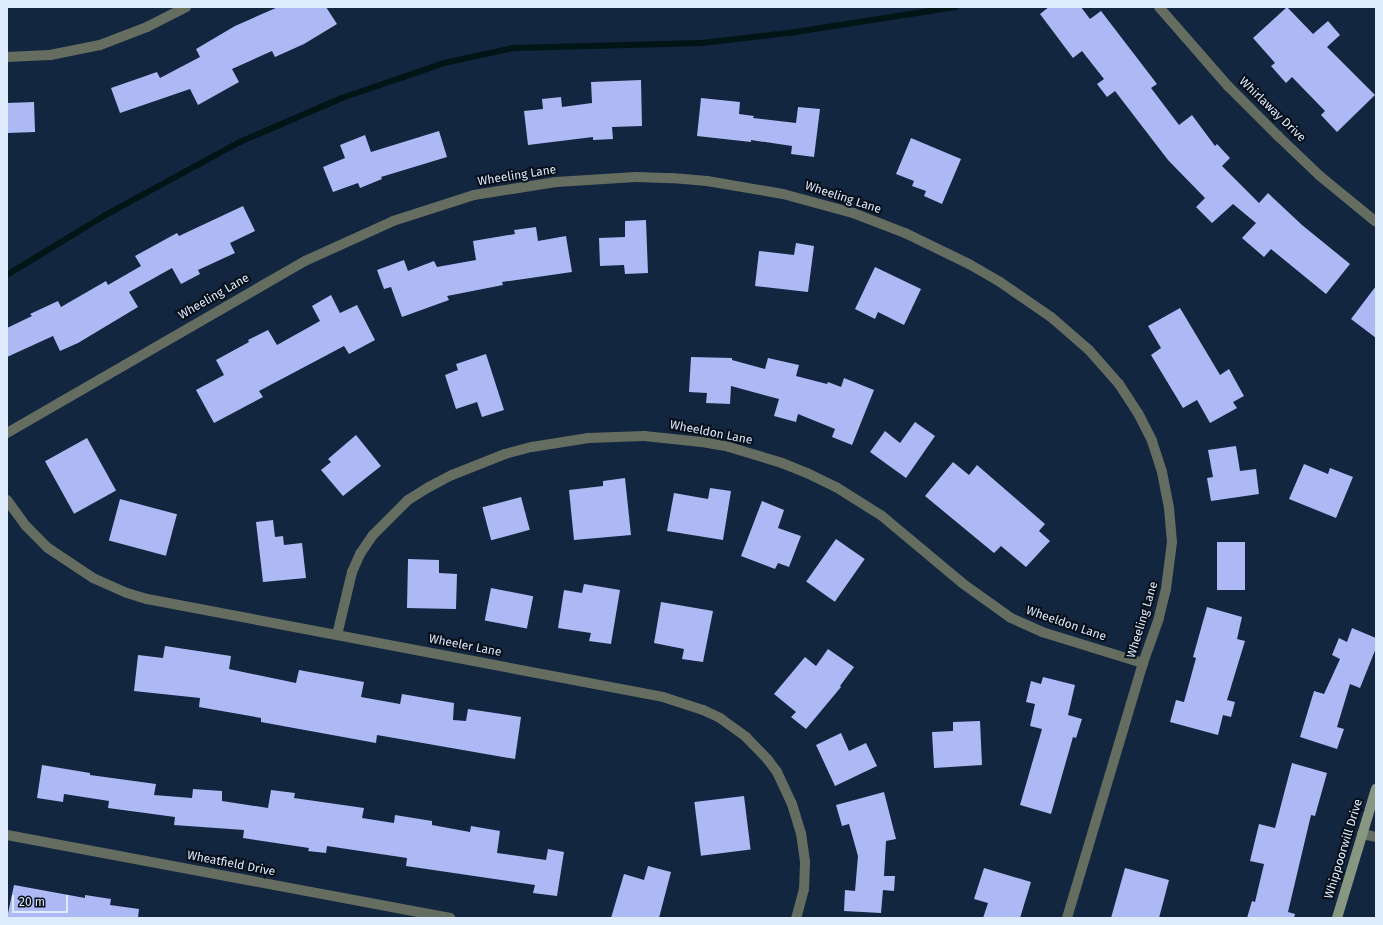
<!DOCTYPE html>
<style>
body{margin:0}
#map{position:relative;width:1383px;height:925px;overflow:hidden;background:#13263f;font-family:"Fira Sans",sans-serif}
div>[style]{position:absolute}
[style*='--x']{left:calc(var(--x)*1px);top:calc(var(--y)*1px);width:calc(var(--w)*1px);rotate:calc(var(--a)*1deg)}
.stream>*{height:5.5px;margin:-2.75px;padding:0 2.75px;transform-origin:2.75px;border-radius:2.75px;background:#001515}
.building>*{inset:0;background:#adb9f5;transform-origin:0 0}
.street>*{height:10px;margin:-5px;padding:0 5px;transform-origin:5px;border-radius:5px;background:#646d60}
.secondary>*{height:10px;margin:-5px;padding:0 5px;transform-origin:5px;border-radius:5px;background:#879781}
span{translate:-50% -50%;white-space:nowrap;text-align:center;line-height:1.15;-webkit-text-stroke:4px #070f1a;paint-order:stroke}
.street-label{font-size:12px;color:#deebfc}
.frame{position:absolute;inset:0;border:8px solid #deebfc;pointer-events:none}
.scale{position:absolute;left:12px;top:895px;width:56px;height:18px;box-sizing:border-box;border:2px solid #deebfc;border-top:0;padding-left:5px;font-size:12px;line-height:14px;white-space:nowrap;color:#deebfc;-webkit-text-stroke:3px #070f1a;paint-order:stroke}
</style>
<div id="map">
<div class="stream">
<i style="--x:7;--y:275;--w:114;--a:-31.3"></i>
<i style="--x:104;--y:216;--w:155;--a:-28.6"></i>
<i style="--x:240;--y:142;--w:111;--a:-23.3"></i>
<i style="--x:342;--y:98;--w:108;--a:-18.9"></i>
<i style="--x:444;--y:63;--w:72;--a:-12.1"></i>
<i style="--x:514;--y:48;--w:188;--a:-1.5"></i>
<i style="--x:702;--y:43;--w:88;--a:-6.6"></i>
<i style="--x:789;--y:33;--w:168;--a:-8.9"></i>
</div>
<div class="building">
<i style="clip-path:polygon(278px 7px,326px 7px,337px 24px,304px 44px,275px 57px,272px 51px,232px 69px,239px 82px,198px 105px,190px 89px,120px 113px,111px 88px,157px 72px,160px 78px,200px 57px,196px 49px,235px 26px)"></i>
<i style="clip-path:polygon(1049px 7px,1081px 7px,1090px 19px,1101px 11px,1157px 84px,1151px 88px,1179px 125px,1192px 115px,1215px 146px,1217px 144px,1230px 158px,1222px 166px,1259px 203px,1268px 193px,1302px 225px,1350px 264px,1326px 294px,1271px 249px,1264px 257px,1242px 238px,1256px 223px,1233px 204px,1212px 223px,1196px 207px,1205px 198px,1168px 160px,1115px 91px,1107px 97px,1097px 84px,1104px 79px,1082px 51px,1073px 58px,1040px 14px)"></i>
<i style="clip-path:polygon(1287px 7px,1313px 34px,1328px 21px,1340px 35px,1327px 47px,1375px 95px,1337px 132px,1321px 115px,1325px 111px,1292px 77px,1286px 83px,1271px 66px,1275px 63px,1253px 38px)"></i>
<i style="clip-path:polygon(641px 80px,642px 126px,612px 127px,613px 139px,593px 140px,593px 137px,528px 145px,524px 111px,543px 109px,542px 99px,561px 97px,562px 107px,592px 103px,591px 82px)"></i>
<i style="clip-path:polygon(701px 98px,740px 102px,739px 114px,754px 116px,753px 118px,796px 123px,798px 107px,820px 109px,814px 157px,791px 154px,792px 146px,751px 140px,751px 142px,697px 136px)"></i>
<i style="left:34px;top:102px;width:30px;height:27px;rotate:88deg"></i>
<i style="clip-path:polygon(439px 131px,447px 157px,381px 177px,382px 179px,360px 188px,358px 183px,333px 192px,323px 167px,345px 158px,340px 145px,365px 135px,371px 152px)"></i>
<i style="clip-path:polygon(911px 138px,961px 159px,942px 204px,924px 196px,926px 191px,912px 186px,914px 181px,896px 174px)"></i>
<i style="clip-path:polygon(243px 206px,255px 231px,230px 243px,235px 253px,198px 270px,200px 274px,181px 284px,172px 268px,129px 292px,138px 307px,78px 343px,60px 351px,53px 336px,7px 357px,7px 328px,32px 316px,30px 314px,58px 301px,61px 307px,106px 281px,108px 285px,141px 266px,135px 256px,177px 233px,179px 236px)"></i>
<i style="clip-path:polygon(646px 220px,648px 273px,625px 274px,624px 265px,600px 266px,599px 238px,625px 237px,625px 221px)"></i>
<i style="clip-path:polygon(536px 227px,538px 241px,566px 236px,572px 272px,502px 282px,503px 285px,447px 296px,449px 300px,402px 317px,391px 287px,384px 289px,377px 270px,404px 260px,408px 271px,434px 261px,437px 267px,476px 260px,473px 241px,515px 234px,514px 230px)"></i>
<i style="clip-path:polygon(796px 243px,814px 246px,808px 292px,755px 286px,759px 251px,794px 255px)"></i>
<i style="clip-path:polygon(875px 267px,921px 289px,904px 325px,878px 312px,875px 319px,855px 309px)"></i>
<i style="clip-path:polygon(1376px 286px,1376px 338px,1351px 319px)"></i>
<i style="clip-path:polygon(331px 295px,340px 313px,357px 305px,375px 340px,349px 354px,344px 346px,259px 391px,263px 397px,214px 423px,196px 390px,224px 375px,216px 360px,249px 342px,248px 340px,268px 330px,277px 345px,320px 321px,312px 306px)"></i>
<i style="clip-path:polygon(1180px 308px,1220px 375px,1229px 369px,1244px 396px,1233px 402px,1237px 408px,1210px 423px,1197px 400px,1183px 408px,1151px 355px,1161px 348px,1148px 326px)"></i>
<i style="clip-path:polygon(486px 354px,504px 410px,482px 417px,477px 402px,456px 409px,445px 375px,458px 370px,456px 364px)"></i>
<i style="clip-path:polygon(691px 357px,732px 358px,732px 360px,765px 369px,768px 358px,799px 365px,796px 376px,827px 384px,828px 382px,841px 387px,844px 378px,874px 390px,852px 445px,832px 437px,835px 429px,798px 414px,796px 422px,774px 416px,779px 399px,731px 386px,730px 404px,706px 403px,707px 393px,689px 392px)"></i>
<i style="clip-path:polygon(915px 422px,935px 436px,906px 478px,870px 452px,885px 431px,900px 443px)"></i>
<i style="clip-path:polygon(356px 435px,381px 466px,343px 496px,321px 470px,331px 462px,328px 459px)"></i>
<i style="left:87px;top:438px;width:60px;height:48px;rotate:61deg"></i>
<i style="clip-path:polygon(1236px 446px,1240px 471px,1256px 469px,1259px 494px,1211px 501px,1207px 478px,1213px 477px,1208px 450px)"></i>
<i style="clip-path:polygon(953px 462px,969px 475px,977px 465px,1045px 524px,1039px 531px,1050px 541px,1026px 567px,1001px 546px,994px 553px,925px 496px)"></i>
<i style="clip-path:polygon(1304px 464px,1328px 474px,1330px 468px,1353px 477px,1336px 518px,1289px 499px)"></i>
<i style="clip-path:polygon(625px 478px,631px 535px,574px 540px,569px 490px,603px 486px,603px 481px)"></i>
<i style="clip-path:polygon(710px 488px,731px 491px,723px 540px,667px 531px,674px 493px,708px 499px)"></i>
<i style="left:521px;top:497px;width:34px;height:40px;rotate:75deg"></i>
<i style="left:120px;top:499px;width:59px;height:43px;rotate:15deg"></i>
<i style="clip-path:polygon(762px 501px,784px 510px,778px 528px,801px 536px,789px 567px,778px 563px,775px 569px,741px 556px)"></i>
<i style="clip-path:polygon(273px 520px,275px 537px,283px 536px,284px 545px,302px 543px,306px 578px,263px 582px,256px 522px)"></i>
<i style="left:836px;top:539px;width:35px;height:52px;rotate:35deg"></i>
<i style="left:1217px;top:542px;width:28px;height:48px"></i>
<i style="clip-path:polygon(408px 559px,439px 560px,439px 573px,457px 574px,456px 609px,407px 608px)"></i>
<i style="clip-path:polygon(584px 584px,620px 590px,611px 644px,589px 641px,591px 633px,558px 628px,564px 590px,582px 593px)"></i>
<i style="left:491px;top:588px;width:43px;height:33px;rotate:11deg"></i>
<i style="clip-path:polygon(661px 602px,713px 611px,703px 662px,682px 659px,684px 649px,654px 643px)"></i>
<i style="clip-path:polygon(1207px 607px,1242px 617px,1237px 639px,1245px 641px,1227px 700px,1235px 702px,1231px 717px,1223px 715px,1218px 735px,1170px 722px,1176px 700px,1184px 702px,1196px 658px,1193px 657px)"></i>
<i style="clip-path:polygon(1352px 628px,1376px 638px,1376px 648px,1360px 688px,1350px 684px,1337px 727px,1344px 729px,1337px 749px,1300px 737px,1314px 691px,1324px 694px,1340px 659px,1332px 655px,1339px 638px,1347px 642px)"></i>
<i style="clip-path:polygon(165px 646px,231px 656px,229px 669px,296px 683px,299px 670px,364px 682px,361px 697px,400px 704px,402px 694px,454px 703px,453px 720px,466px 721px,468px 709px,521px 717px,515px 759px,377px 735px,376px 743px,261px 722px,261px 718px,199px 707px,200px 698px,134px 691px,138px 655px,163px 658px)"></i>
<i style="clip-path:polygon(828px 649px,854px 667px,840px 686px,841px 687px,806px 729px,791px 717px,796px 712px,774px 694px,805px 657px,816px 666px)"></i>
<i style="clip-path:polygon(1043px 677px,1075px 685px,1068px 715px,1082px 719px,1076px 738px,1073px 737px,1051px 814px,1020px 805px,1042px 729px,1030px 726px,1035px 704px,1026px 702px,1031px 681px,1041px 684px)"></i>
<i style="clip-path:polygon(980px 721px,982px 765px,934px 768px,932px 732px,953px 731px,953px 722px)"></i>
<i style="clip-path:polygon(841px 733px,849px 751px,866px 743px,877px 766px,835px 786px,816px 745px)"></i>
<i style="clip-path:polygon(1292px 763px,1327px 773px,1315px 816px,1311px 815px,1288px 912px,1295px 914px,1294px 918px,1247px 918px,1252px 901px,1255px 902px,1264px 864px,1250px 861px,1259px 824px,1275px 828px)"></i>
<i style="clip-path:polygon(42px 765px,90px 773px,90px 775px,156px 784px,154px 795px,192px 798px,193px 789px,222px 791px,222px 801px,268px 808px,271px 790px,295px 793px,294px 798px,364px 808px,362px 818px,394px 823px,395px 815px,432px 821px,432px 825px,470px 832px,471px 826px,500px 831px,497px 853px,546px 860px,548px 849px,564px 852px,557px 896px,533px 893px,535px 885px,406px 866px,407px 858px,327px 846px,326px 853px,308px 851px,309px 848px,243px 838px,244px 830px,174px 825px,175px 817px,108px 808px,109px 801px,64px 794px,63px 802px,37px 798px)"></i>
<i style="clip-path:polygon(884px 792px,896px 839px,886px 841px,884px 876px,895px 876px,894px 891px,883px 890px,881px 913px,844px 911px,845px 890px,855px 891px,858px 856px,849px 824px,842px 826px,836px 805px)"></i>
<i style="left:744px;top:796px;width:54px;height:50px;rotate:83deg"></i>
<i style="clip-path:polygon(648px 866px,671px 872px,659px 918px,611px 918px,624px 874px,644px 880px)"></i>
<i style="clip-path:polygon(984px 868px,1031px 882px,1020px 918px,983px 918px,988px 903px,974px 899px)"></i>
<i style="clip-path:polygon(1125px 868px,1169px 880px,1159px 918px,1111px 918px)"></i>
<i style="clip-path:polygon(14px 885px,85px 898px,85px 895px,111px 899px,110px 905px,139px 909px,138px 918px,7px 918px)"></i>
</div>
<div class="street">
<i style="--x:1159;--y:7;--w:105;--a:48.9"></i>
<i style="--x:1228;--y:86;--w:71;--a:45"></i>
<i style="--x:1278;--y:136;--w:58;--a:43.6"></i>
<i style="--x:1320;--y:176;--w:72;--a:39.4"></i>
<i style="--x:7;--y:57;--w:43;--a:-2.7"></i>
<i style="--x:50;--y:55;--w:51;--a:-11.3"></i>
<i style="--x:100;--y:45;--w:50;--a:-21"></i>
<i style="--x:147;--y:27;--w:44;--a:-27.1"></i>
<i style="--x:7;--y:433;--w:344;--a:-30"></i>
<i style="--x:305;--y:261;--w:97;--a:-24.4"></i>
<i style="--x:393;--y:221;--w:85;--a:-17.8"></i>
<i style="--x:474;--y:195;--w:83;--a:-9"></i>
<i style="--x:556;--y:182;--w:80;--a:-3.6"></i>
<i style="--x:636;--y:177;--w:36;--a:2"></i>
<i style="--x:672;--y:178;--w:35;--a:5"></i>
<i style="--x:707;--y:181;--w:77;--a:9.7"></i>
<i style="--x:783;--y:194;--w:73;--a:15.2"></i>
<i style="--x:853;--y:213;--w:56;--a:21"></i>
<i style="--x:905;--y:233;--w:71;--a:25.8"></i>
<i style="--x:969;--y:264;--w:36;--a:30"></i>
<i style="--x:1000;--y:282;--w:62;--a:34.5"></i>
<i style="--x:1051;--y:317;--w:50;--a:41"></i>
<i style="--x:1089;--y:350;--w:45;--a:48.6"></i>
<i style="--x:1119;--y:384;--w:35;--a:57"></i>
<i style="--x:1138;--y:413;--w:31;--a:63"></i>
<i style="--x:1152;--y:441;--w:33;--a:72"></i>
<i style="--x:1162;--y:472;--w:37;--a:79"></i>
<i style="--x:1169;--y:508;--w:34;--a:85"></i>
<i style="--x:1172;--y:542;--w:47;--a:97.3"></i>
<i style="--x:1166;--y:589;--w:30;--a:104"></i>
<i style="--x:1159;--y:618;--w:48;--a:109.6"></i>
<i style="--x:1143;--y:663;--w:266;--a:106.6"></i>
<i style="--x:7;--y:500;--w:32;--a:54"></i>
<i style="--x:26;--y:526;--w:31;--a:45"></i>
<i style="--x:48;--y:548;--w:54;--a:33.7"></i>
<i style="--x:93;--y:578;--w:37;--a:24"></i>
<i style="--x:127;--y:593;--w:21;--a:17"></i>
<i style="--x:147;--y:599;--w:525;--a:10.75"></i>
<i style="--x:663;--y:697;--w:42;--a:18"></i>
<i style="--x:703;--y:710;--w:19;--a:25"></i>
<i style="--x:720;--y:718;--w:32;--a:36"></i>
<i style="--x:746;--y:737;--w:32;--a:46"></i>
<i style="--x:768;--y:760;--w:15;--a:53"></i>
<i style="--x:777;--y:772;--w:35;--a:65"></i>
<i style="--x:792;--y:804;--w:30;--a:73"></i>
<i style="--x:801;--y:833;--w:29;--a:82"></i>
<i style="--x:805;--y:862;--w:27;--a:92"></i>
<i style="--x:804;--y:889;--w:30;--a:105"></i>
<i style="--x:337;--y:635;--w:65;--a:-76.6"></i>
<i style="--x:352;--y:572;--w:20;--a:-66"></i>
<i style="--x:360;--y:554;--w:23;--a:-56"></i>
<i style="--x:373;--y:535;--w:49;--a:-45"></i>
<i style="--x:408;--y:500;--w:25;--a:-32"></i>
<i style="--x:429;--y:487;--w:26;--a:-28"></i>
<i style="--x:452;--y:475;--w:57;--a:-21.6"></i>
<i style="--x:505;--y:454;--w:28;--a:-15"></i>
<i style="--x:532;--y:447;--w:57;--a:-9.1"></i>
<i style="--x:588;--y:438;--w:56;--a:-2"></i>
<i style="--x:644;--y:436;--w:58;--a:5.9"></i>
<i style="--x:702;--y:442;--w:27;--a:10"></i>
<i style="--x:729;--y:447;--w:55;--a:16.8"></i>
<i style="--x:782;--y:463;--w:27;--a:22"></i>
<i style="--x:807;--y:473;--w:32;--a:26"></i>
<i style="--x:836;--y:487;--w:54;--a:32.2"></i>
<i style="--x:882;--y:516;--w:104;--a:39.9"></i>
<i style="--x:962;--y:583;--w:60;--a:35.5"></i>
<i style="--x:1011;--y:618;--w:34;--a:24"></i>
<i style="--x:1042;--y:632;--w:106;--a:17.1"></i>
<i style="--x:1362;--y:834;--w:14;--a:12"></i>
<i style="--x:7;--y:835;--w:451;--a:10.6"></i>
</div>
<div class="secondary">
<i style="--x:1337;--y:918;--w:135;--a:-73.2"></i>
</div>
<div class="street-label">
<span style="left:1272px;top:110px;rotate:44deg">Whirlaway Drive</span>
<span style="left:517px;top:176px;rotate:-9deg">Wheeling Lane</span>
<span style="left:843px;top:198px;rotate:18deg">Wheeling Lane</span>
<span style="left:214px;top:297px;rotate:-30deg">Wheeling Lane</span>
<span style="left:711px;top:433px;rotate:11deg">Wheeldon Lane</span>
<span style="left:1143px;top:620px;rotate:-73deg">Wheeling Lane</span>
<span style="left:1066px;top:624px;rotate:19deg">Wheeldon Lane</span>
<span style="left:465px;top:646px;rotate:11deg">Wheeler Lane</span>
<span style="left:1344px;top:849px;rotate:-73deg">Whippoorwill Drive</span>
<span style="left:231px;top:864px;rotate:11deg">Wheatfield Drive</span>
</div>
<div class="frame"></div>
<div class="scale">20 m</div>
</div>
